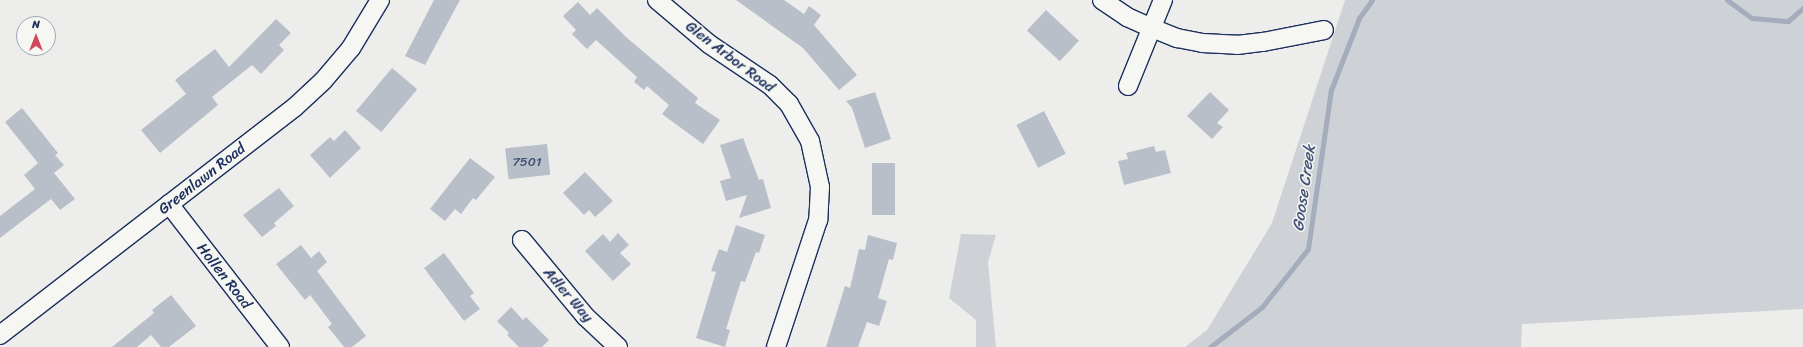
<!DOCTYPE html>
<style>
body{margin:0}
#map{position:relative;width:1803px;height:347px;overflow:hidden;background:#edeeec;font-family:Sriracha,sans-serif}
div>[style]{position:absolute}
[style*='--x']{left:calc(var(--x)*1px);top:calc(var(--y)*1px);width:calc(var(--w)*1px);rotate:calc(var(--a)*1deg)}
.green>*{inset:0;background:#ced2d7}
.stream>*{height:5px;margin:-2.5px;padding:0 2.5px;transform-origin:2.5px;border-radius:2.5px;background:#a5acbc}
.building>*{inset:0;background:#b9bfc8;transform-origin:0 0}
.roads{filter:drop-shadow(1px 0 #1b2f5e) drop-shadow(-1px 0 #1b2f5e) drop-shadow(0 1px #1b2f5e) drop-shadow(0 -1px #1b2f5e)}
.street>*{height:18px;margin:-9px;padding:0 9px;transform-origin:9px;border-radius:9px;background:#f6f6f2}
span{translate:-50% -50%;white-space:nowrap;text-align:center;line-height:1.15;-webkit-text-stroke:3px #f6f6f2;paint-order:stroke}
.number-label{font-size:13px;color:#425378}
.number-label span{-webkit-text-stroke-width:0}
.street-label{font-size:15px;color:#1b2f5e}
.water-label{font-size:16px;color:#44547a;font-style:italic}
.north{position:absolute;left:16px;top:16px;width:40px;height:40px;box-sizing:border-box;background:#f6f6f2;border:1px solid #9ea6b7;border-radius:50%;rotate:0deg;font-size:11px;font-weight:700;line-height:16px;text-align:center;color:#1b2f5e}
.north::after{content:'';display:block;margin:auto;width:14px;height:18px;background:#d1495b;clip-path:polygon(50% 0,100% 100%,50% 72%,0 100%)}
</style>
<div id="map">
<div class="green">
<i style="clip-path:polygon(1345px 0,1803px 0,1803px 309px,1522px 324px,1521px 347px,1185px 347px,1207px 330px,1272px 223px)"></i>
<i style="clip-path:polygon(961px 234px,996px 235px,988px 262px,996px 347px,976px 347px,976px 320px,949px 298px)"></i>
</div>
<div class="stream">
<i style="--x:1727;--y:0;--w:31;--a:36"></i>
<i style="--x:1752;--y:18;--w:36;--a:5"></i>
<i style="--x:1788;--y:21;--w:20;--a:-41"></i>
<i style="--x:1210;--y:347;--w:66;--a:-37.6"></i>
<i style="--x:1262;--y:307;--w:74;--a:-51.6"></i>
<i style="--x:1308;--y:249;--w:161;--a:-81.8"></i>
<i style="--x:1331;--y:90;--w:77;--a:-68.7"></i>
<i style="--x:1359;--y:18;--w:22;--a:-54"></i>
</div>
<div class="building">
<i style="clip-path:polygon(434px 0,460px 0,425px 65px,405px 56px)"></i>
<i style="clip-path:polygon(736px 0,784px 0,804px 14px,809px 6px,821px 15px,814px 25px,857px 75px,839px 90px,803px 48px)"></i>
<i style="clip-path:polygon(578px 2px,590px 15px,597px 8px,626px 37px,698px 98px,695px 103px,720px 120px,703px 144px,662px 114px,669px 105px,647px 86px,644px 90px,634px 82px,637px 77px,596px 40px,587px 49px,572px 34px,576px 30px,563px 16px)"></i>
<i style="left:1046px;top:10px;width:45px;height:28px;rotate:43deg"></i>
<i style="clip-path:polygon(276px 19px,291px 33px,279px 45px,284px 50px,261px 74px,252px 65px,212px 97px,218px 105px,160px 153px,141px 130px,186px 94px,175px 80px,215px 49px,229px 67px)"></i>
<i style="left:392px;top:68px;width:33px;height:56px;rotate:40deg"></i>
<i style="clip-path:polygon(875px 92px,891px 139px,865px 148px,852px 108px,846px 101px)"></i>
<i style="clip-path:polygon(1210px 92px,1229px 110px,1217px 123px,1223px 127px,1212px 139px,1187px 116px)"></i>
<i style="clip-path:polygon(22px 108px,58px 153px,55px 155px,64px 165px,54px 173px,75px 199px,60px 210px,51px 199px,0 238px,0 216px,35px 189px,24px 175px,38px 163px,5px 122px)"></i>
<i style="left:1044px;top:111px;width:48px;height:31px;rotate:63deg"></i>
<i style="clip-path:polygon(345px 130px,361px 148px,330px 178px,310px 155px,330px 137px,334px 141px)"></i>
<i style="clip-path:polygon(743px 138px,759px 180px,763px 179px,771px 208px,739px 218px,747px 195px,726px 201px,720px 181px,731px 178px,720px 145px)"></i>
<i style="left:547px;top:144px;width:31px;height:42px;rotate:84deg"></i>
<i style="clip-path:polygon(1154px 146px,1156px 152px,1165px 150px,1171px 173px,1124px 185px,1118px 161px,1128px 159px,1126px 153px)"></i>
<i style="clip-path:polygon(470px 158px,495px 177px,476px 200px,473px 198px,461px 214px,455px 209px,445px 221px,430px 209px)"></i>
<i style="left:872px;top:163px;width:23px;height:52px"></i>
<i style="clip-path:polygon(585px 172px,613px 201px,595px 217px,589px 210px,584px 215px,563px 193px)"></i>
<i style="clip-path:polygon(279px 188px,294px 206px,274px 223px,276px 226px,262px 237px,243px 215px)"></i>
<i style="clip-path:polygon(736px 225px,765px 235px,759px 253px,756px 252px,745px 282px,741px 281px,726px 329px,730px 330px,725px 347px,696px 338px,716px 272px,711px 271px,719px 249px,727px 252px)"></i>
<i style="clip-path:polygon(618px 233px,629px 245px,620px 253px,631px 264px,613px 281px,585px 251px,603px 234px,610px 242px)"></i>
<i style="clip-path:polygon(868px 235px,897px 243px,893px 260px,889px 259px,878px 298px,887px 301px,879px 326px,867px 322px,858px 347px,826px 347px,845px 286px,850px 288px,859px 249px,865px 250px)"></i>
<i style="clip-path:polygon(301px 245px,311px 258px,319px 251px,327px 262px,317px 271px,366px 336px,352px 347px,344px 347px,328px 327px,332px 324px,310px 295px,305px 300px,276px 264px)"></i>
<i style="clip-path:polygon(444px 253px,474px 293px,470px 296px,480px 309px,464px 321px,424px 268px)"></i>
<i style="clip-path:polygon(171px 295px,196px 326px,169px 347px,161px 347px,151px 335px,137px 347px,112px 347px,154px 313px,152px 310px)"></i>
<i style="clip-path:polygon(511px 307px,523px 320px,526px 317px,549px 340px,542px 347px,519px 347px,507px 335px,509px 333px,497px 321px)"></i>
</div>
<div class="roads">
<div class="street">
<i style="--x:657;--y:0;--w:68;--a:40.2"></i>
<i style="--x:709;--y:44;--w:73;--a:33.9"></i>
<i style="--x:770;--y:85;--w:27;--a:45"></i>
<i style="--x:789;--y:104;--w:43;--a:60.4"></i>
<i style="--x:810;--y:141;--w:47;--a:77.7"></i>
<i style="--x:820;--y:187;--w:33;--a:93"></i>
<i style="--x:818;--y:220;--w:134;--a:108.3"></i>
<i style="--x:1102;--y:0;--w:30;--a:34"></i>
<i style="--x:1127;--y:17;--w:27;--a:24"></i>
<i style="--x:1152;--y:28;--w:27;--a:22"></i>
<i style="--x:1177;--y:38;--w:25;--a:11"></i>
<i style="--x:1202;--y:43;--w:35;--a:3"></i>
<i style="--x:1237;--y:45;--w:26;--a:-7"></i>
<i style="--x:1263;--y:42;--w:62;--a:-11.1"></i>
<i style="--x:1128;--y:86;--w:93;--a:-67.9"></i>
<i style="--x:169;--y:204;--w:181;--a:52.2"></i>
<i style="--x:522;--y:240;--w:100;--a:50.3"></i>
<i style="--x:586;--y:317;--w:44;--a:43.2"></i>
<i style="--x:0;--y:335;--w:373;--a:-37.7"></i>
<i style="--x:295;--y:107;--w:38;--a:-43"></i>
<i style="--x:323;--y:81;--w:43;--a:-49.7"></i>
<i style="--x:351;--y:48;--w:56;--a:-58.9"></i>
</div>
</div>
<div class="number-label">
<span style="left:527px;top:162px">7501</span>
</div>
<div class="street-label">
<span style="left:730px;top:57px;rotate:37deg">Glen Arbor Road</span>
<span style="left:202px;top:179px;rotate:-38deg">Greenlawn Road</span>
<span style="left:224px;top:276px;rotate:52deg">Hollen Road</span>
<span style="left:568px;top:295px;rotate:49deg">Adler Way</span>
</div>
<div class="water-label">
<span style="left:1304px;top:188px;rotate:-82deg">Goose Creek</span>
</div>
<div class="north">N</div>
</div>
